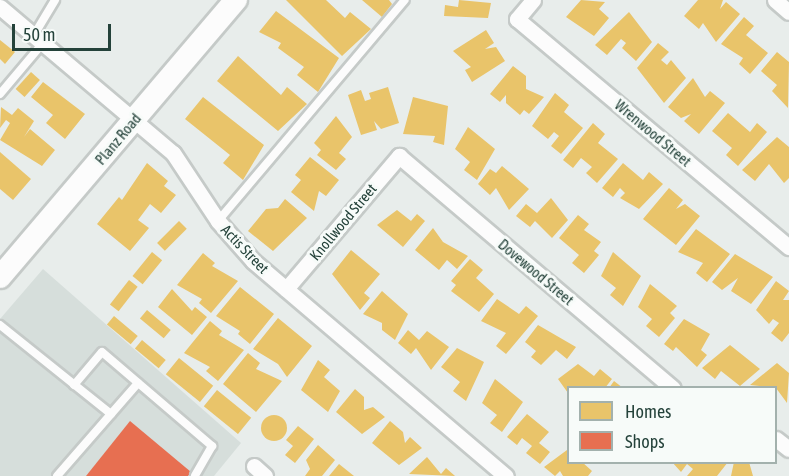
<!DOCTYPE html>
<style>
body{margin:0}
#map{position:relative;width:789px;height:476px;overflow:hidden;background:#e8edeb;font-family:"Asap Condensed",sans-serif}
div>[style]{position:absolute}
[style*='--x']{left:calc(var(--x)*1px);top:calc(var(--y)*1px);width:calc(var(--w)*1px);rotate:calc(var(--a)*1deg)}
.built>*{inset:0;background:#d6dedb}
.homes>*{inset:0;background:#e9c46a;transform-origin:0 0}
.round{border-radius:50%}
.shops>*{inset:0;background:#e76f51}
.roads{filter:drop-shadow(2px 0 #c5cac8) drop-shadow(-2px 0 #c5cac8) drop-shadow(0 2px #c5cac8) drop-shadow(0 -2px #c5cac8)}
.lane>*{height:8px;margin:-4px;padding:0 4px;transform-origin:4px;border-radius:4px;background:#fcfcfc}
.street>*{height:15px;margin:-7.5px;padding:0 7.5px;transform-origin:7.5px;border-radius:7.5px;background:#fcfcfc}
.secondary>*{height:22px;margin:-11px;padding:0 11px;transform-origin:11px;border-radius:11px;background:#fcfcfc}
span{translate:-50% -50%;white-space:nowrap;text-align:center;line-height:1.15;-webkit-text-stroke:6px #f7fbf9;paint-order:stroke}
.street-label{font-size:15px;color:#24423a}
.legend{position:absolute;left:567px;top:386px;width:210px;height:78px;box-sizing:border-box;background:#f7fbf9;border:2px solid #a3b1ad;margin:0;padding:8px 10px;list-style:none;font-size:18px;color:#24423a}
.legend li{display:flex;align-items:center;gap:12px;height:30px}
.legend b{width:30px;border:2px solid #a3b1ad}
.scale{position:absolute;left:12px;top:24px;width:99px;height:27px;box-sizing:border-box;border:3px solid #24423a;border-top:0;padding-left:8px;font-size:18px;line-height:21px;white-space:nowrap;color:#24423a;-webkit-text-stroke:4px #f7fbf9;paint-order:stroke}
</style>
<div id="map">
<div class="built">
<i style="clip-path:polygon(43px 269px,241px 443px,214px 476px,0 476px,0 319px)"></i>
</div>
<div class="homes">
<i style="clip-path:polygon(286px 0,326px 0,345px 18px,350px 12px,371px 29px,342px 56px)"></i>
<i style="clip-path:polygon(362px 0,389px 0,392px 4px,382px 17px)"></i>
<i style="clip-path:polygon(459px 0,491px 3px,488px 18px,444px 16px,445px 5px,458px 7px)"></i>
<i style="clip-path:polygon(581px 0,605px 2px,599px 9px,609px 18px,594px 36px,566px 17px)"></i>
<i style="clip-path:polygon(698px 0,723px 0,720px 9px,726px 2px,740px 14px,716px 42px,703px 23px,699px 29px,684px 16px)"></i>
<i style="clip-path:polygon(276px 11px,339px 58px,318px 92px,297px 75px,304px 67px,278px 48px,281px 43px,259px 32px)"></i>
<i style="clip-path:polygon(629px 12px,652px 42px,636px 61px,622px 48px,626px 43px,621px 39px,607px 55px,595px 45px)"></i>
<i style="clip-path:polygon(744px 17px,754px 26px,746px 35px,768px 53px,750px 74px,739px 64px,743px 58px,721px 44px)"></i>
<i style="clip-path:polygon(486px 30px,494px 43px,485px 49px,496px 47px,505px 61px,472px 82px,465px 70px,471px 67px,453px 51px)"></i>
<i style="clip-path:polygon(0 40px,15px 52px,5px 64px,0 59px)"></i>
<i style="clip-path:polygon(658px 43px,669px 52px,661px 60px,667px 65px,671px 60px,686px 78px,664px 103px,637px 68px)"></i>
<i style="clip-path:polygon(777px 52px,789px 62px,788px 108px,772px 91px,777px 85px,761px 71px)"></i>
<i style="clip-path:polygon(238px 56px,281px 95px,287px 87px,307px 104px,278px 131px,217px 81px)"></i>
<i style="clip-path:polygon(513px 66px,526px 76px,526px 89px,544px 97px,529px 114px,524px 110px,520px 115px,506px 103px,506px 95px,500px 102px,490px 94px)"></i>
<i style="left:31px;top:72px;width:12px;height:23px;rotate:42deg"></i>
<i style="clip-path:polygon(693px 78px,705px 97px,710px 91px,725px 103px,699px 134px,684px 121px,691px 114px,681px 118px,668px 107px)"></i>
<i style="clip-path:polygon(43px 82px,85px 114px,65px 139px,46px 123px,53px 115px,31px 97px)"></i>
<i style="clip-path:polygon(388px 87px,399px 123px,381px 129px,374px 121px,377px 130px,361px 135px,348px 95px,361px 90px,365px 101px,371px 99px,369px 93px)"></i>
<i style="clip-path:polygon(555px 93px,569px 105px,564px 112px,583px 128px,561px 154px,551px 146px,559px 136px,554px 132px,548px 139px,532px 126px)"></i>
<i style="clip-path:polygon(203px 97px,264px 145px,243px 180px,223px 163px,230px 155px,185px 119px)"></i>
<i style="clip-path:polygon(413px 97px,448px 106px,444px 145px,433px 142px,435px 136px,403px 134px)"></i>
<i style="clip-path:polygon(1px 107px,12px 115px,18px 108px,34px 121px,24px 137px,30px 129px,55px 150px,42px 166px,0 140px,10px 123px,6px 120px,0 128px)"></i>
<i style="clip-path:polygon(728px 113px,750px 132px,757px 123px,767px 132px,738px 166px,726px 155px,732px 148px,712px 131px)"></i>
<i style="clip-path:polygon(336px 116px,352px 137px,339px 153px,346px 159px,336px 170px,317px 155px,321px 150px,314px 143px)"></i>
<i style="clip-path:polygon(593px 123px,605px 134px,598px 143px,618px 159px,597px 183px,586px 173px,592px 167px,581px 158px,573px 168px,563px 160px)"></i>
<i style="clip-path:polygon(468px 127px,495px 149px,477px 180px,464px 170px,470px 162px,455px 149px)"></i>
<i style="clip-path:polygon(777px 137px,789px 147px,789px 178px,784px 183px,769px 164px,755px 181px,742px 170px)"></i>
<i style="clip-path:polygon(0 152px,31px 179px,13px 200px,0 189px)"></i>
<i style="clip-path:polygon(310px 157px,339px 180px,326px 196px,319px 191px,314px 211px,291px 192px,301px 180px,295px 175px)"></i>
<i style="clip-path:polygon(147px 163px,168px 181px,164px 186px,176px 195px,161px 213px,150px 204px,138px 220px,149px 228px,130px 251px,97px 224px,119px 197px,122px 200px)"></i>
<i style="clip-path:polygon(623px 163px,643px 180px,649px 172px,663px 184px,639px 209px,620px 198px,625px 193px,620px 188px,613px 197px,602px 188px)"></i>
<i style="clip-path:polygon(502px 166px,529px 189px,509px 210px,496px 188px,490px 195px,478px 184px,490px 169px,496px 173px)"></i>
<i style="clip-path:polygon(669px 188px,683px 200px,676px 209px,685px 204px,700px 216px,676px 245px,643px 219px)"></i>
<i style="clip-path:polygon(551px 198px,568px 220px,552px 238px,535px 221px,530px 227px,516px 216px,526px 204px,537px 213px)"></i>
<i style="clip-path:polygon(285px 199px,307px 218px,273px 251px,248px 231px,266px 209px,278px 208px)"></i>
<i style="clip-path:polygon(397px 210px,411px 221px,417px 214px,425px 221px,403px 247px,377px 225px)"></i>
<i style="clip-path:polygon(578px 215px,589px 224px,584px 230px,601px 242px,594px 251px,599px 255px,584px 273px,572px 263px,579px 255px,559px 238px)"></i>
<i style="left:179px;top:221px;width:11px;height:31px;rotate:45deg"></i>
<i style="clip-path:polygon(433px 228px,443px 242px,468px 256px,457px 269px,447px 260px,439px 270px,415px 250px)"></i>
<i style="clip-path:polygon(696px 229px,730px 254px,707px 282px,696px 273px,703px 263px,678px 252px)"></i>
<i style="clip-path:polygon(351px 250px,380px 274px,364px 293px,370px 298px,360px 310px,332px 274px)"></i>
<i style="left:152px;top:252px;width:13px;height:31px;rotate:39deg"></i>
<i style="clip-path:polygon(613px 252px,641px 276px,623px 306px,610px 295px,616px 288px,601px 276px)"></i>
<i style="clip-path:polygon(203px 253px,215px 263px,212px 266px,238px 281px,211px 313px,199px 303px,202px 299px,177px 285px)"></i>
<i style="clip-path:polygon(735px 254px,773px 277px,751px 304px,731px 291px,738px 278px,722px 290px,712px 282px)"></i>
<i style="clip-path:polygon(470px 259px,483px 270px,476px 278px,494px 294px,479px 312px,451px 291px,456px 285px,451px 281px)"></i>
<i style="left:129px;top:280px;width:11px;height:31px;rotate:38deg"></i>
<i style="clip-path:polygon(776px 281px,789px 291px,783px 300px,789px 300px,789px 333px,782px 342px,771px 333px,779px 323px,773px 319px,769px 324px,756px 310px)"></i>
<i style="clip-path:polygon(650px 284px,677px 306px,670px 313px,675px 318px,659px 337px,646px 326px,652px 319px,638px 307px)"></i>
<i style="clip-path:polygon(240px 287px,274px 314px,250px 344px,238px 334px,240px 331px,216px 316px)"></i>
<i style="clip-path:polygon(172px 289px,192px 311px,195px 307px,207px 317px,192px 335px,158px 307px)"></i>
<i style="clip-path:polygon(382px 291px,408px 314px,395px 340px,382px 330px,382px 323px,363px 314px)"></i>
<i style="clip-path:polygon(497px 299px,519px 314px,526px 306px,538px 316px,506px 354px,496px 346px,506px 333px,481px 321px)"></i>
<i style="left:147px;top:310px;width:31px;height:11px;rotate:40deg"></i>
<i style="left:114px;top:316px;width:31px;height:11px;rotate:40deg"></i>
<i style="clip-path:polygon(278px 318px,312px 346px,287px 377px,278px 364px,253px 349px)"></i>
<i style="clip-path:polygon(684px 319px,710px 334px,701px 350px,707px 355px,697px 367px,676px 347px,673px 351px,664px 344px)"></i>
<i style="clip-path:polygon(210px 321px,222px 331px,219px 335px,244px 350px,218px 381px,206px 371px,210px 367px,184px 353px)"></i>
<i style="clip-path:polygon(538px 325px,576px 347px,567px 359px,556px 350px,541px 365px,531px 357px,536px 351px,525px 342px)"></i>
<i style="clip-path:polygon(408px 330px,419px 340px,427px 331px,449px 347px,431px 370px,416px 348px,411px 354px,398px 343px)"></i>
<i style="left:142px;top:340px;width:31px;height:11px;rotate:40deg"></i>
<i style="clip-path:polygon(730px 345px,760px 369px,740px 386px,721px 371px,715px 379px,702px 368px)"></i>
<i style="clip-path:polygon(457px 348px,484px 362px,466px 401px,453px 391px,460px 382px,441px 367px)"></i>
<i style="clip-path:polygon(248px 353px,260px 363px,256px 369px,282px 381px,256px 412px,223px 384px)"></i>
<i style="left:179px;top:358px;width:44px;height:21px;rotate:39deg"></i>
<i style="clip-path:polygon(318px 360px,330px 370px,324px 377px,340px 391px,328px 412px,301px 390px)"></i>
<i style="clip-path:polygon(777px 363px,789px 373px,787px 403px,776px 388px,750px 385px)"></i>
<i style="clip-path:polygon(578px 364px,594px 376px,600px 369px,612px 379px,605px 388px,568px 388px,568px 393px,558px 379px)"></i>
<i style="clip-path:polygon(495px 379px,523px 402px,502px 432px,490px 423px,497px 415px,482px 403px)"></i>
<i style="clip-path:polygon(614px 381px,623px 388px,609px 388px)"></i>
<i style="clip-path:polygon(355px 389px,364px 397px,364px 410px,373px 407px,385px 417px,362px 434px,336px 412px)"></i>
<i style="left:217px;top:390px;width:44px;height:21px;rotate:39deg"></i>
<i style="clip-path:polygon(527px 414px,549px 432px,539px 443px,550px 452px,540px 464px,526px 453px,532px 446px,522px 438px,517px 445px,507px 437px)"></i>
<i class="round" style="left:261px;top:415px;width:26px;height:26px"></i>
<i style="clip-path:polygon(390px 421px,403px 432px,405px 443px,410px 437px,422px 448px,399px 465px,372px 443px)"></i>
<i style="clip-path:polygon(298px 426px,314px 439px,295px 463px,285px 455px,293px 446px,286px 440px)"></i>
<i style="clip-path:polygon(318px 445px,335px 460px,322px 476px,305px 476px,310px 469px,306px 460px)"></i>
<i style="clip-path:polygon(567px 450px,568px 462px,582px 462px,592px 471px,588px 476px,563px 476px,560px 471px,555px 476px,544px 467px)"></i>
<i style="clip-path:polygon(427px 457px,441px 474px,446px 468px,455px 476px,409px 474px)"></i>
<i style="clip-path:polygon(672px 462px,728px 462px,717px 476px,687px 476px,693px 469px,687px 464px,681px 472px)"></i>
<i style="clip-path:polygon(734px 462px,749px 462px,753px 476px,766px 476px,731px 476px)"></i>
<i style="clip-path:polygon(339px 464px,354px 476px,329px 476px)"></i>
</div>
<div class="shops">
<i style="clip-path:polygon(130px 421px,191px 472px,188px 476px,86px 476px)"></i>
</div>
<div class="roads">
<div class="lane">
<i style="--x:34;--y:35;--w:41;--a:-59"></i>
<i style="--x:0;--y:94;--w:67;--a:-49.9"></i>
<i style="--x:218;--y:221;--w:289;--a:-49.8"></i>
<i style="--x:0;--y:325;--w:142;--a:38.7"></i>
<i style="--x:111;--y:414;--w:82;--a:131.1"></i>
<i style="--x:74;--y:385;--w:43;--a:-49.7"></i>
<i style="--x:102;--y:352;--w:145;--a:40.5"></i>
<i style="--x:212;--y:446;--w:34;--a:120"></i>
<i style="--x:111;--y:414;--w:41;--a:-48.9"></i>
</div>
<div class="street">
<i style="--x:533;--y:0;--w:25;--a:130"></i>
<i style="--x:517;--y:19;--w:355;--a:40"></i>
<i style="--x:775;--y:0;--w:18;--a:41"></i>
<i style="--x:0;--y:7;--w:226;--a:40.2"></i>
<i style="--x:173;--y:153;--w:82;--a:56.5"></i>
<i style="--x:218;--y:221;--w:53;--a:48.8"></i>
<i style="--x:253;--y:261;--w:332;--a:40.4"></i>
<i style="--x:286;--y:289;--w:175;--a:-49.6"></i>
<i style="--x:399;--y:156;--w:359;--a:40.3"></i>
<i style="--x:776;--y:439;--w:16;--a:38"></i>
<i style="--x:254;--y:466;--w:15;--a:42"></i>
</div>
<div class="secondary">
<i style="--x:0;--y:277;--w:364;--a:-49.6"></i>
</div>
</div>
<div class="street-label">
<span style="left:653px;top:133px;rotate:40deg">Wrenwood Street</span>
<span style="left:118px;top:139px;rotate:-50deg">Planz Road</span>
<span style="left:343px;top:222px;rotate:-50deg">Knollwood Street</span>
<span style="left:245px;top:249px;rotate:46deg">Actis Street</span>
<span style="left:536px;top:272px;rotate:40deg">Dovewood Street</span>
</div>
<ul class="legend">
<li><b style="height:16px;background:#e9c46a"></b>Homes</li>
<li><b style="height:16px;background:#e76f51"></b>Shops</li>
</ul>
<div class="scale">50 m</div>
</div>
